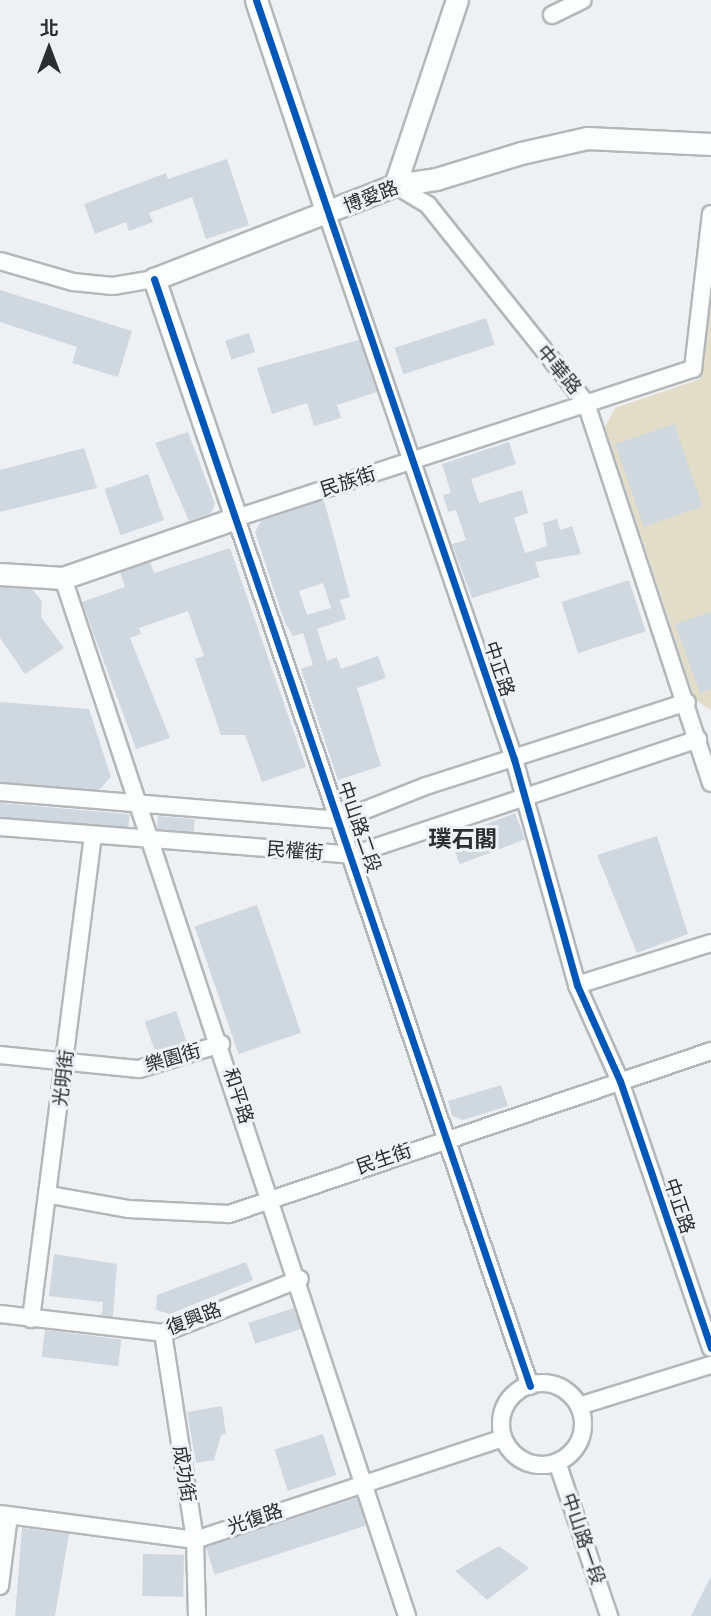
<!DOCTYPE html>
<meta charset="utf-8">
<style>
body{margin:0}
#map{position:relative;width:711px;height:1616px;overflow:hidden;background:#eef1f4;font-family:"Public Sans","Noto Sans TC",sans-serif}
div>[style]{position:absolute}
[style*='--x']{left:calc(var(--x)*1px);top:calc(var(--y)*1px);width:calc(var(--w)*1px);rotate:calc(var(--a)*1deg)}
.green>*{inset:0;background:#e2ddc9}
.building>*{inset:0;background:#cfd8de;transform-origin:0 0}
.roads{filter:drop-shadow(2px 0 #b4b7b9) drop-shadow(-2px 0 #b4b7b9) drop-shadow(0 2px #b4b7b9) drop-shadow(0 -2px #b4b7b9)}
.minor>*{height:16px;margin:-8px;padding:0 8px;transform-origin:8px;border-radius:8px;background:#fcfdfd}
.minor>.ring{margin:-8px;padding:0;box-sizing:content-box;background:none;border:16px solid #fcfdfd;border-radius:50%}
.tertiary>*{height:21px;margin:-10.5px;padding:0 10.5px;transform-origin:10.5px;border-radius:10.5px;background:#fcfdfd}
.cycleway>*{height:7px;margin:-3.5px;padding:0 3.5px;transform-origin:3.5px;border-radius:3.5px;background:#0057b8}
span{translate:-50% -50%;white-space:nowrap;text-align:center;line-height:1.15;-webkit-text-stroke:6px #ecf2f6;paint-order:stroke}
.street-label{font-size:19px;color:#2c2e30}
.quarter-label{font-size:23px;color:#2c2e30;font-weight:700}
.north{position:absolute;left:14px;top:14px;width:70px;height:70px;-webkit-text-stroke:5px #ecf2f6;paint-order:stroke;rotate:0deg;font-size:19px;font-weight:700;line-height:28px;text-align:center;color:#2c2e30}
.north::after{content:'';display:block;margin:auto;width:24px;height:32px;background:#2c2e30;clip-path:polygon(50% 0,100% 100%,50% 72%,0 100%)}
</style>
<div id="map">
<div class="green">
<i style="clip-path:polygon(711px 293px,711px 710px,695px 700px,605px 427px,615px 408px,700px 379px)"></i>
</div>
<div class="building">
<i style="clip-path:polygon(227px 159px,249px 225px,206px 239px,192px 197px,149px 213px,153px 222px,129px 231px,126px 222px,95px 234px,84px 204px,166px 173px,168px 179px)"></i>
<i style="clip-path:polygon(0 290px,132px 331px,118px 377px,72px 363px,77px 347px,0 322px)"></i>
<i style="left:486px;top:318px;width:28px;height:96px;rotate:72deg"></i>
<i style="left:249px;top:333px;width:20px;height:25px;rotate:72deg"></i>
<i style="clip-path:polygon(359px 340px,377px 392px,337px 405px,341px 418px,314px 426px,307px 403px,272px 414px,257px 368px)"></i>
<i style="left:674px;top:424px;width:87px;height:62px;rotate:71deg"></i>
<i style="clip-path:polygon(188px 432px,215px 504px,211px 513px,189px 521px,155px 443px)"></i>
<i style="clip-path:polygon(509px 442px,516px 464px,471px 479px,479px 503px,522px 490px,528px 513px,514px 518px,525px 553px,547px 546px,543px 523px,557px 519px,560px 530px,572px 526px,581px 554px,535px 562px,540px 577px,472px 598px,452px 544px,466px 540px,456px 510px,448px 512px,443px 495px,451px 493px,442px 464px)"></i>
<i style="clip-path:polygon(84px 448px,97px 488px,0 512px,0 470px)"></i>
<i style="left:148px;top:474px;width:49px;height:46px;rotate:71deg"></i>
<i style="clip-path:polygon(evenodd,324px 500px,350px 597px,340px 600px,346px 619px,317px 629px,327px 661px,337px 657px,341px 669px,378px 656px,386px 678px,357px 688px,381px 766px,338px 780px,301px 669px,313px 665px,303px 633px,293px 636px,285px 623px,255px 532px,261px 521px,324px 500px,323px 583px,331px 608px,307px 615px,299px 591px,323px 583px)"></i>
<i style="clip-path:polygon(230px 548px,306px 767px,262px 782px,245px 735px,221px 735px,195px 659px,204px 656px,188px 611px,139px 628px,141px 634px,130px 638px,170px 738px,136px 749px,82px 602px,125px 587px,120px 572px,150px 562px,154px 573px)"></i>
<i style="left:629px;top:580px;width:54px;height:71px;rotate:72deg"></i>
<i style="clip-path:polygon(0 587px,32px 589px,42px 601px,41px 617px,64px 648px,25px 674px,0 638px)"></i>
<i style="clip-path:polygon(711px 612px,711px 689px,700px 693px,675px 624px)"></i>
<i style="clip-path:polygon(0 702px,89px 709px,111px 777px,99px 790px,0 782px)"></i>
<i style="left:0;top:803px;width:130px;height:14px;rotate:5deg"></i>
<i style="left:515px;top:813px;width:28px;height:70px;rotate:69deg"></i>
<i style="left:158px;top:816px;width:37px;height:13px;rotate:5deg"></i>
<i style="clip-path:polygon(657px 836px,688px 934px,637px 953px,597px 855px)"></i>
<i style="left:257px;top:905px;width:135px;height:66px;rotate:71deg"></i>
<i style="left:176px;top:1011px;width:34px;height:33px;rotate:71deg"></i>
<i style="clip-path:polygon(501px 1085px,508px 1106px,463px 1120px,452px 1116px,448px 1101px)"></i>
<i style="clip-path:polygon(54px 1254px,117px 1264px,113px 1317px,102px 1315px,103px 1302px,49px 1296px)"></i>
<i style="clip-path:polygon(246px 1262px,253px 1280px,170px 1314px,156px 1310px,157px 1295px)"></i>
<i style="left:294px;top:1308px;width:22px;height:48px;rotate:72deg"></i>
<i style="left:45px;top:1330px;width:77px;height:27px;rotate:7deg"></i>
<i style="clip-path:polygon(222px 1406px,226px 1434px,221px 1435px,214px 1460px,196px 1463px,187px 1412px)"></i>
<i style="left:323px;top:1434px;width:43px;height:51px;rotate:72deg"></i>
<i style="left:357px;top:1498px;width:29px;height:159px;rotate:72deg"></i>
<i style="clip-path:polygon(22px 1528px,69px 1534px,55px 1616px,15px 1616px)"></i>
<i style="clip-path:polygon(499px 1546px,529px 1568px,487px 1600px,455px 1571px)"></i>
<i style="left:143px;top:1554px;width:41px;height:42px;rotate:1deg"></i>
<i style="clip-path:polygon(711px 1576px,711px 1616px,691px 1616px)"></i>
</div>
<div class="roads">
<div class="minor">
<i style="--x:552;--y:15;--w:34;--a:-26"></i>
<i style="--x:395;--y:185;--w:39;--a:31"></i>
<i style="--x:428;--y:205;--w:253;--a:51.4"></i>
<i style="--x:586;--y:403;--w:400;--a:71.8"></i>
<i style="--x:327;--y:214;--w:576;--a:71.06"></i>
<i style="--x:514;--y:759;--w:235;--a:74.4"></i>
<i style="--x:577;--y:985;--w:105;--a:65.9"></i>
<i style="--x:620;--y:1081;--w:282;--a:71.2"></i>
<i style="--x:0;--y:261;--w:76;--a:16"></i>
<i style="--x:73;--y:282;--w:40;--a:5.7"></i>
<i style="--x:113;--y:286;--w:42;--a:-9.7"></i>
<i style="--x:63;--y:578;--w:1094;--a:71.66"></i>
<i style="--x:0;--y:792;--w:341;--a:4.7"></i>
<i style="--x:340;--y:820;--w:92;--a:-21.6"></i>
<i style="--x:426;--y:786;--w:274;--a:-17.8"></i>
<i style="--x:0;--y:827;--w:353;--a:4.5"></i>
<i style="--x:352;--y:855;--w:365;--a:-18.5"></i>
<i style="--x:577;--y:985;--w:140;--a:-17.4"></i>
<i style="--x:0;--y:1055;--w:140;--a:5.8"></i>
<i style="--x:139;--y:1069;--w:86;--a:-17"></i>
<i style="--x:50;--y:1195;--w:79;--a:10.2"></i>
<i style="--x:128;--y:1209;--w:101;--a:2.8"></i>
<i style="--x:229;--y:1214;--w:509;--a:-18.68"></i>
<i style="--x:0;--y:1314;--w:164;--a:6.6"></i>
<i style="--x:163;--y:1333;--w:147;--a:-21.5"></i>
<i style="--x:31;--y:1319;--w:487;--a:-82.7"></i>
<i style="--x:163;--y:1333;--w:209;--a:81.2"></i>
<i style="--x:195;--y:1540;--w:76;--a:88.5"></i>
<i class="ring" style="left:501px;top:1383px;width:66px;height:66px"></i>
<i style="--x:530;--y:1386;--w:916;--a:-108.71"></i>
<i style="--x:236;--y:518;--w:481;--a:-18.1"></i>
<i style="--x:693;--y:369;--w:156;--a:-83.4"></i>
<i style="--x:579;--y:1406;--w:138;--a:-17.3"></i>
<i style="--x:557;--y:1462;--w:163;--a:71.3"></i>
<i style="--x:0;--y:1514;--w:197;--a:7.6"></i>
<i style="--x:195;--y:1540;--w:324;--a:-18.3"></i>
<i style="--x:0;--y:1586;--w:71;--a:-82.7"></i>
</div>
<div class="tertiary">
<i style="--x:256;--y:0;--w:225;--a:71.6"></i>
<i style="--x:395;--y:185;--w:195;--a:-71.5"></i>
<i style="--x:0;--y:574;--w:63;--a:3.6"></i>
<i style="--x:63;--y:578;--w:183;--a:-19.1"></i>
<i style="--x:236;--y:518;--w:253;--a:-108.9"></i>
<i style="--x:154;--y:279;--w:259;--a:-21.3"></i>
<i style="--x:395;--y:185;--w:41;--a:-8.3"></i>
<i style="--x:436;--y:179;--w:89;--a:-17"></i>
<i style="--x:521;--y:153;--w:68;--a:-12.8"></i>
<i style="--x:587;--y:138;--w:124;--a:2.8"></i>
</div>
</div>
<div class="cycleway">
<i style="--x:256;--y:0;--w:802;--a:71.23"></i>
<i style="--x:514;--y:759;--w:235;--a:74.4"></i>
<i style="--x:577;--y:985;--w:105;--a:65.9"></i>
<i style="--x:620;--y:1081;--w:282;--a:71.2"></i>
<i style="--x:154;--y:279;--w:1169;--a:71.24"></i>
</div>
<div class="street-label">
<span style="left:371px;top:197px;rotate:-21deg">博愛路</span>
<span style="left:559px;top:370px;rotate:50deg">中華路</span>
<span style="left:348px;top:482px;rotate:-18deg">民族街</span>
<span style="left:499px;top:669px;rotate:71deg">中正路</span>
<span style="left:359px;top:827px;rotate:71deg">中山路二段</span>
<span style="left:295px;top:851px;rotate:4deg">民權街</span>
<span style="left:173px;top:1058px;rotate:-16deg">樂園街</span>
<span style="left:64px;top:1078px;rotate:-83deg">光明街</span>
<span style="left:238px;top:1096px;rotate:72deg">和平路</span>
<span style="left:384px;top:1159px;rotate:-19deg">民生街</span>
<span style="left:679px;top:1206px;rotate:71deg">中正路</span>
<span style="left:194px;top:1319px;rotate:-21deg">復興路</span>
<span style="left:184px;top:1474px;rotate:81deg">成功街</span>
<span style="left:255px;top:1519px;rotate:-19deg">光復路</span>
<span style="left:583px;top:1539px;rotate:71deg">中山路一段</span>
</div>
<div class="quarter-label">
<span style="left:463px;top:839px">璞石閣</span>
</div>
<div class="north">北</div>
</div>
